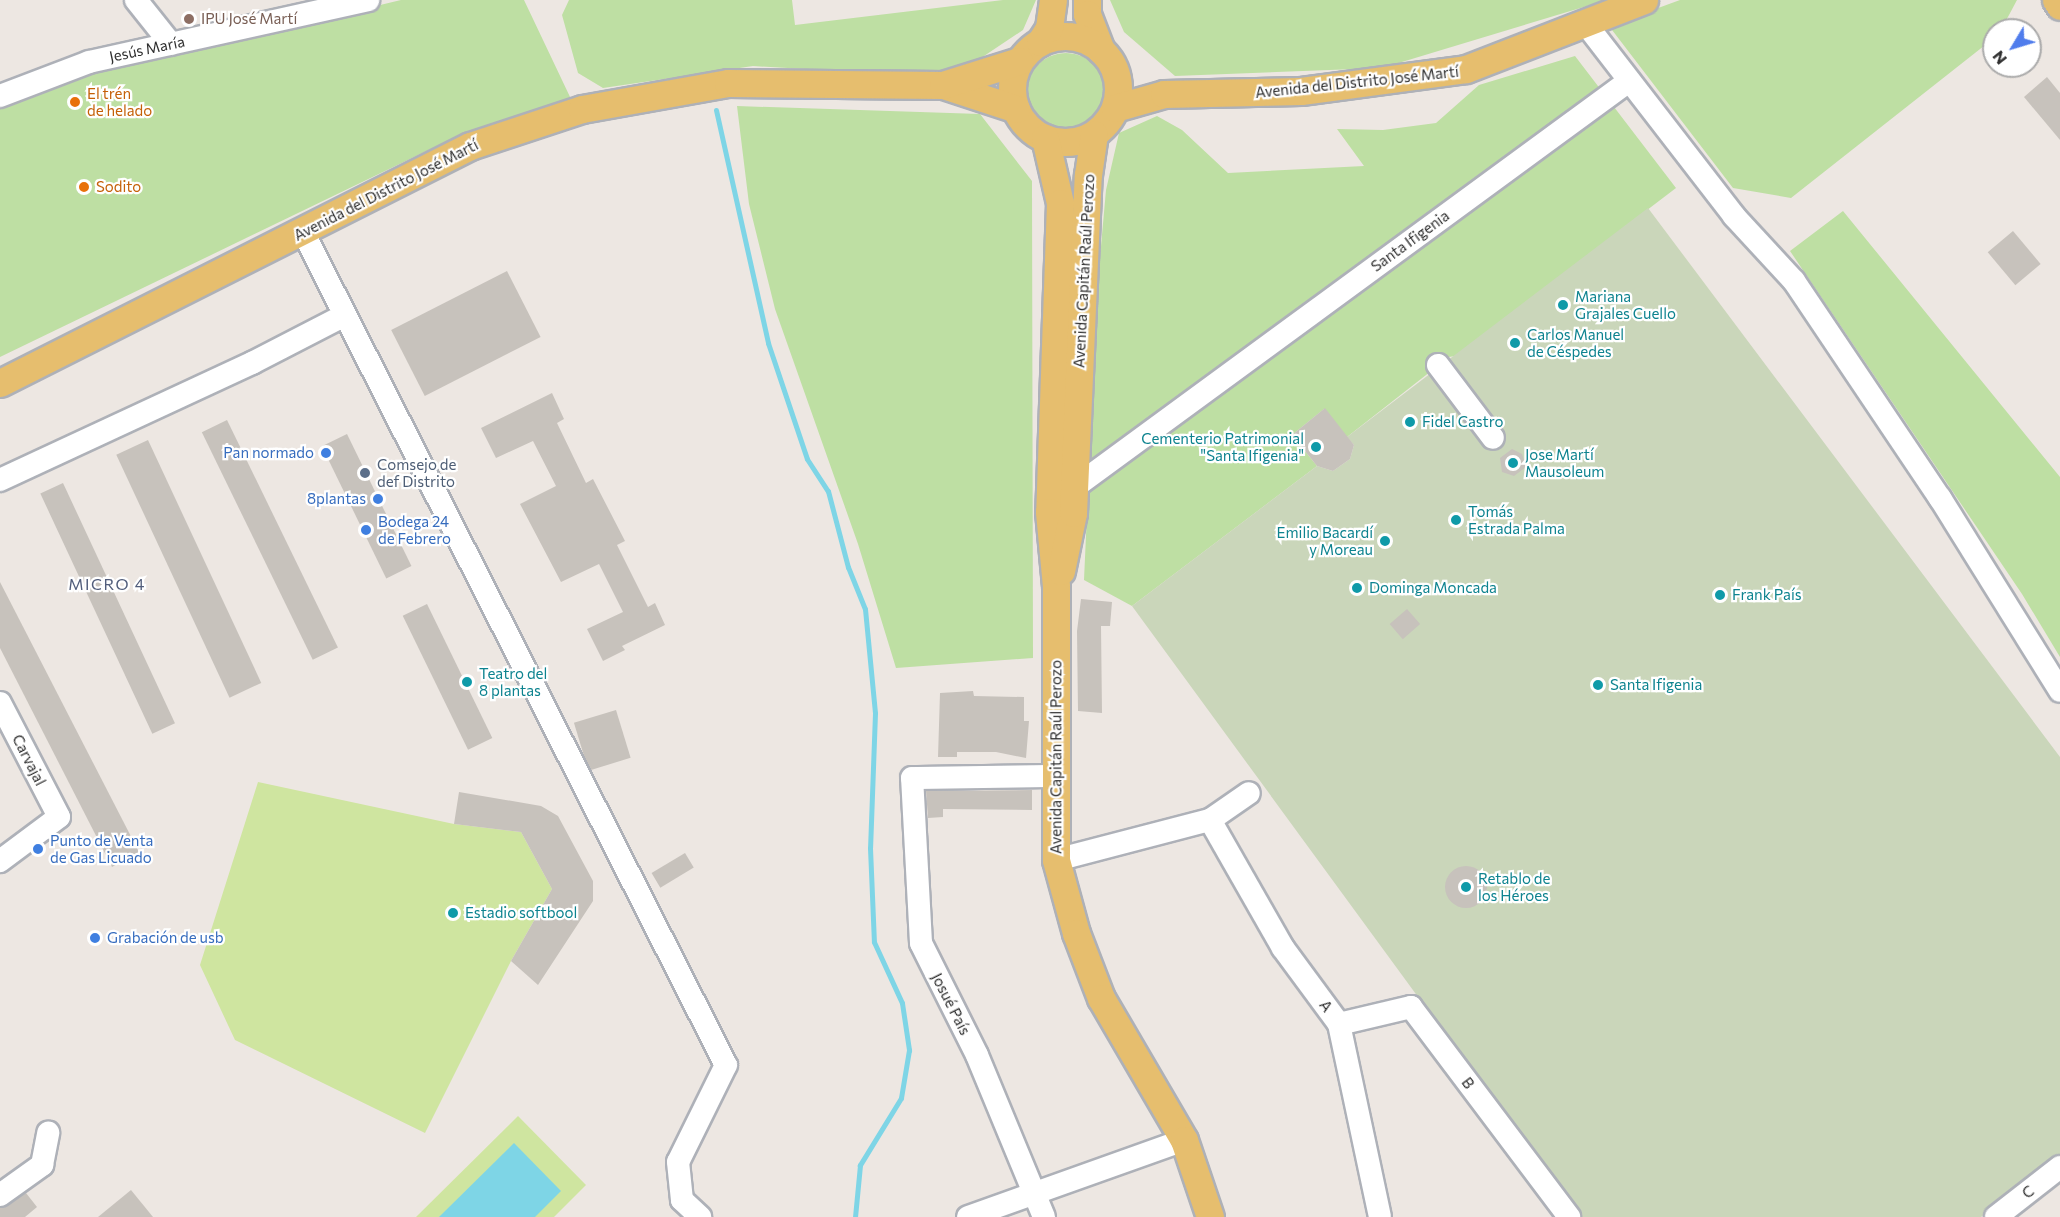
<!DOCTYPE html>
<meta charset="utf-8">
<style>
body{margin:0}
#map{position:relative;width:2060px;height:1217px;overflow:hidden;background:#ede7e2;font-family:Commissioner,sans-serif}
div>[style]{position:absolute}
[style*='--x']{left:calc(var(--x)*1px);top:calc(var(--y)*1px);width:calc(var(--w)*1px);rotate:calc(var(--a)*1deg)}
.green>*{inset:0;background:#bedfa3}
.round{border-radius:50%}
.cemetery>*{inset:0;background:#cad6ba}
.pitch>*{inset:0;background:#cfe5a0}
.water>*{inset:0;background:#7ed5e6}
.stream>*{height:5px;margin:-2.5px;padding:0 2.5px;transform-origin:2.5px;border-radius:2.5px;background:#7ed5e6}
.building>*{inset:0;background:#c7c2bc;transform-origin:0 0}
.roads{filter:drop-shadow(2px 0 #aeb1b8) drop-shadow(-2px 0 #aeb1b8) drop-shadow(0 2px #aeb1b8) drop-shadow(0 -2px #aeb1b8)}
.minor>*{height:22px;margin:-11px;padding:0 11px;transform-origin:11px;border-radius:11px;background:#fff}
.major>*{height:27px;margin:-13.5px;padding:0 13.5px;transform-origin:13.5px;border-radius:13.5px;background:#e6be6e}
.major>.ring{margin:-13.5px;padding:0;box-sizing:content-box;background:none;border:27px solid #e6be6e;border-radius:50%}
.dots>*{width:16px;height:16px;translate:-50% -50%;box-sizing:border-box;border:3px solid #fff;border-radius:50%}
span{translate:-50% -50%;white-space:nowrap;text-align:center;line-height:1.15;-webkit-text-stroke:4.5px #fff;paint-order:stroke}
.education-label{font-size:15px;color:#785e54}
.left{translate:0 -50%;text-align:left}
.street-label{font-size:15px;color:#2e2e2e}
.food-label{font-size:15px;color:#c56008}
.culture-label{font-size:15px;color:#0d838f}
.right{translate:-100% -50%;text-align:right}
.shop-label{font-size:15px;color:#366cbe}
.service-label{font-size:15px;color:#4e5e75}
.neighbourhood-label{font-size:16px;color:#515d7b;letter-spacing:1.5px}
.north{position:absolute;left:1982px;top:18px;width:60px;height:60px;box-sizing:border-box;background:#fff;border:2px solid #ababab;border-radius:50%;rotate:232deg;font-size:16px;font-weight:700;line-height:24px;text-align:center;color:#2e2e2e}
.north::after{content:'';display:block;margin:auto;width:21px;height:27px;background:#507dec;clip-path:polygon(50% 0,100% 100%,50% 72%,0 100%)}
</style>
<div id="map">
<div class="green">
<i style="clip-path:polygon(401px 0,524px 0,571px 99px,443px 143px,0 357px,0 108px,42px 86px)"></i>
<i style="clip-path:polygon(569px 0,792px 0,795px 25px,1003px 0,1036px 0,1023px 30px,978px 60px,925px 76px,753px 66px,603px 88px,578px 73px,562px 15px)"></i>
<i style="clip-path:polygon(1110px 0,1607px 0,1382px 68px,1175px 76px,1124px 32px)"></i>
<i style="clip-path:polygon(1680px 0,2017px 0,2001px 30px,1994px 30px,1994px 38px,1791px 198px,1733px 188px,1609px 26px)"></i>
<i class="round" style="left:1026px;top:53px;width:80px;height:80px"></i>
<i style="clip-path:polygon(1575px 56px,1676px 188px,1550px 284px,1724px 313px,1449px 357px,1347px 437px,1324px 409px,1292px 435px,1317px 466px,1132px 606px,1084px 580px,1097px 291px,1106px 190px,1119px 133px,1157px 116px,1182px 130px,1228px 173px,1364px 166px,1337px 129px,1383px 130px,1436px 123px,1479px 85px)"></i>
<i style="clip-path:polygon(737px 106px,980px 114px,1032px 181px,1033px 658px,896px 668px,858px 544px,775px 309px,749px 204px)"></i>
<i style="clip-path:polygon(1843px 211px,2060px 477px,2060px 657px,2022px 594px,1790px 251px)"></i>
</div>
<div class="cemetery">
<i style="clip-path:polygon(1648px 208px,2060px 757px,2060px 1154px,1981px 1217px,1579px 1217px,1132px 606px,1317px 466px,1333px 471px,1350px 459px,1354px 445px,1347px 437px)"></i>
</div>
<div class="pitch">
<i style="clip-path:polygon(258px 782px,454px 824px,521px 832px,552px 889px,511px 961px,425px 1133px,235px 1040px,200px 965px)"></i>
<i style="clip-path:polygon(518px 1116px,586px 1185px,554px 1217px,416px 1217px)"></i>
</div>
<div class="water">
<i style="clip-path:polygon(514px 1143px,561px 1191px,535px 1217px,439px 1217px)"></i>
</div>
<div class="stream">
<i style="--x:716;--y:110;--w:239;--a:77.4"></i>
<i style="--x:768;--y:343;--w:122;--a:71.4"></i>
<i style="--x:807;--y:459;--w:38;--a:57"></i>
<i style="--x:828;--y:491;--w:79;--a:75.3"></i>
<i style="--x:848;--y:567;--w:45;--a:68"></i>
<i style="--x:865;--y:609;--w:104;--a:84.5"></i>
<i style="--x:875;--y:713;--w:135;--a:92.1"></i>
<i style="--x:870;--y:848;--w:94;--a:87.6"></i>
<i style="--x:874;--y:942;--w:67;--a:65.3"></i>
<i style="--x:902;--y:1003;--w:48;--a:81.5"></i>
<i style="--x:909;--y:1050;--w:49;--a:99.5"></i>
<i style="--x:901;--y:1098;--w:79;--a:121.5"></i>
<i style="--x:860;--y:1165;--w:52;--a:95.5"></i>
</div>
<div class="building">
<i style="clip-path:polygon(2047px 77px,2060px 93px,2060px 140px,2024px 97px)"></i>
<i style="left:2013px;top:231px;width:43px;height:33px;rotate:50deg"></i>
<i style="left:507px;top:271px;width:74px;height:130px;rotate:63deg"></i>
<i style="clip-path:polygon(552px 393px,564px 419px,557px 423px,586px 483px,593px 479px,625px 541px,617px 545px,648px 607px,655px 603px,665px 625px,622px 646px,625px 650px,603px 661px,587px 629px,623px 612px,599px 564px,561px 582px,520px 504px,556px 486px,533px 441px,496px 458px,481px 428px)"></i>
<i style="clip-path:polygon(1325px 408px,1354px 445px,1350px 459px,1333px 471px,1317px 466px,1292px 435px)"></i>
<i style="left:227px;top:420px;width:253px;height:28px;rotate:64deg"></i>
<i style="left:347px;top:434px;width:147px;height:28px;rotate:64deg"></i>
<i style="left:148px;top:440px;width:268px;height:35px;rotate:65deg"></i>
<i style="clip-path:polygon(1512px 449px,1522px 454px,1526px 467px,1514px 476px,1502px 472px,1500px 458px)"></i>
<i style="left:63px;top:483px;width:265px;height:25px;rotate:65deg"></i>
<i style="clip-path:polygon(0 582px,139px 852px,112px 867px,0 648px)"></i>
<i style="clip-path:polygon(1081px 599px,1112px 602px,1110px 626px,1101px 626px,1102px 713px,1078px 711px,1077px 631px)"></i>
<i style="left:427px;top:604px;width:149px;height:27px;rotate:64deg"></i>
<i style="left:1407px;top:609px;width:20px;height:23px;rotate:49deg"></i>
<i style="clip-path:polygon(973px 691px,974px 696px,1024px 697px,1024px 721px,1029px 721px,1026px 758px,996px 752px,957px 752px,957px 757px,938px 757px,940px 693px)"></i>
<i style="left:616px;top:710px;width:50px;height:44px;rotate:73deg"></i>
<i style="clip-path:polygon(1032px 790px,1032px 810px,943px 809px,943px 817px,928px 818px,926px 791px)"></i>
<i style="clip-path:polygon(459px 792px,541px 806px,558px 816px,593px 881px,593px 901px,538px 985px,511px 961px,552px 889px,521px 832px,454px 824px)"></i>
<i style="left:685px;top:853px;width:17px;height:39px;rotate:59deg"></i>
<i class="round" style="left:1445px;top:866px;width:42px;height:42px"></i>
<i style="clip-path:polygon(131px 1190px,153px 1217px,98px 1217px)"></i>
<i style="clip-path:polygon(26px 1193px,37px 1207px,25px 1217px,0 1217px,0 1208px)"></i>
</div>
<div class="roads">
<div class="minor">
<i style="--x:136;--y:0;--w:56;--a:51.5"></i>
<i style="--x:1585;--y:23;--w:244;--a:52.3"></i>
<i style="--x:1734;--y:216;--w:88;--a:47.3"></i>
<i style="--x:1794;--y:281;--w:262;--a:56.1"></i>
<i style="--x:1940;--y:498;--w:227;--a:58.1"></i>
<i style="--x:0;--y:96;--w:95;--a:-20.9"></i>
<i style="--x:89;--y:62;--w:286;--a:-12.5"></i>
<i style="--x:303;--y:232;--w:934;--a:63.08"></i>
<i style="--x:726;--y:1065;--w:108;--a:116.3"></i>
<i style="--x:678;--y:1162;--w:38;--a:84"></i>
<i style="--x:682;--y:1200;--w:25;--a:43"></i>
<i style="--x:1438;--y:365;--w:91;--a:53"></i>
<i style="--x:0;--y:480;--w:278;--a:-24.9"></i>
<i style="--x:252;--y:363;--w:102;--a:-27.3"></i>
<i style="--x:1075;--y:487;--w:687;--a:-36.24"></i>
<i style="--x:0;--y:703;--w:128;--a:62.6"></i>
<i style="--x:59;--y:817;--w:74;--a:143.3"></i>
<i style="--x:1210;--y:820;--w:147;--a:60.3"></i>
<i style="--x:1283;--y:948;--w:94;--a:53.6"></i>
<i style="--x:1339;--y:1024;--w:197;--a:78"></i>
<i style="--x:1056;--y:860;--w:159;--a:-14.6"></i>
<i style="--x:1210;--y:820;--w:47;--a:-34.7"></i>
<i style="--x:1339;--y:1024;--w:74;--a:-13.3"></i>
<i style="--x:1411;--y:1007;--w:263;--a:53"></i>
<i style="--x:0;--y:1195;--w:52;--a:-35.5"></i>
<i style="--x:42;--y:1165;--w:33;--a:-79"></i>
<i style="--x:968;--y:1217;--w:229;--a:-19.6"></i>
<i style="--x:1044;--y:1217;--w:175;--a:-112.5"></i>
<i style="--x:977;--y:1055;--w:125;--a:-116.6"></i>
<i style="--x:921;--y:943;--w:165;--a:-93.1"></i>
<i style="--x:912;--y:778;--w:143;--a:-0.8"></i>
<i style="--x:1996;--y:1217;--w:81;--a:-38"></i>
</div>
<div class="major">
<i style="--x:1087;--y:0;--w:14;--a:90"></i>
<i style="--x:1087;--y:14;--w:39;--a:69"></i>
<i style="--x:2056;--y:0;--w:7;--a:56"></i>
<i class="ring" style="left:1012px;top:36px;width:79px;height:79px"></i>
<i style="--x:1040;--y:42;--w:17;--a:-57"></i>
<i style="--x:1049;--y:28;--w:28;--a:-82"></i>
<i style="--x:943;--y:85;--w:77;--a:18.2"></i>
<i style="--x:1115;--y:108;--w:51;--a:-15.9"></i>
<i style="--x:1164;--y:94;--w:137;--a:-1.3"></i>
<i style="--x:1301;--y:91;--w:166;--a:-7.6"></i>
<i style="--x:1466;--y:69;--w:191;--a:-21.2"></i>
<i style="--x:1045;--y:138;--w:67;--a:77"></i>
<i style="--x:1060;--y:203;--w:309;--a:92"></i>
<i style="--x:1049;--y:512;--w:74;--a:84.6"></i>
<i style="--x:1056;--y:586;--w:274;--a:90"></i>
<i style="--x:1056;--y:860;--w:76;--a:74.7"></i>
<i style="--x:1076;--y:933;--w:70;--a:69"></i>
<i style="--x:1101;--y:998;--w:164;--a:59.7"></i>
<i style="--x:1184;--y:1140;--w:81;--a:71.3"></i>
<i style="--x:0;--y:383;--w:526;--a:-26.76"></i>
<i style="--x:470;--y:146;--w:118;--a:-18.3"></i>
<i style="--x:582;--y:109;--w:148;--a:-10.1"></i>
<i style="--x:728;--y:83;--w:215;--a:0.5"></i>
<i style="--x:943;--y:85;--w:80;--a:-17.5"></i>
<i style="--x:1061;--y:571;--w:59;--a:-78.3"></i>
<i style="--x:1073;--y:513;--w:338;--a:-87.5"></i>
<i style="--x:1088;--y:175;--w:41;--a:-81.7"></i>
</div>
</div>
<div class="dots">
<i style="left:189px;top:19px;background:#8d6e63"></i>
<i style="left:75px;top:102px;background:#e8710a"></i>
<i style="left:84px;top:187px;background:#e8710a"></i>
<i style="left:1563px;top:305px;background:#0f9aa8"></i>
<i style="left:1515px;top:343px;background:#0f9aa8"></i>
<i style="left:1410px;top:422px;background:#0f9aa8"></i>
<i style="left:1316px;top:447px;background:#0f9aa8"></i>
<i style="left:326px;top:453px;background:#3f7fe0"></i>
<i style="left:1513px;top:463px;background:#0f9aa8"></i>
<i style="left:365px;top:473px;background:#5c6f8a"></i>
<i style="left:378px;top:499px;background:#3f7fe0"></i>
<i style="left:1456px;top:520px;background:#0f9aa8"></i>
<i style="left:366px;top:530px;background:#3f7fe0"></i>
<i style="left:1385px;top:541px;background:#0f9aa8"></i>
<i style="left:1357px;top:588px;background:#0f9aa8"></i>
<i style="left:1720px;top:595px;background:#0f9aa8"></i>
<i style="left:467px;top:682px;background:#0f9aa8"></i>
<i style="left:1598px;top:685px;background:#0f9aa8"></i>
<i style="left:38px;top:849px;background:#3f7fe0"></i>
<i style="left:1466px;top:887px;background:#0f9aa8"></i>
<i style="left:453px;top:913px;background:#0f9aa8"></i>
<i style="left:95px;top:938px;background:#3f7fe0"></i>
</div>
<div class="education-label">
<span class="left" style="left:201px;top:19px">IPU José Martí</span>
</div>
<div class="street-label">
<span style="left:147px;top:49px;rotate:-12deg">Jesús María</span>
<span style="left:1357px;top:82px;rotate:-6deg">Avenida del Distrito José Martí</span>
<span style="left:386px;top:190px;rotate:-27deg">Avenida del Distrito José Martí</span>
<span style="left:1410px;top:241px;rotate:-36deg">Santa Ifigenia</span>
<span style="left:1084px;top:271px;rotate:-87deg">Avenida Capitán Raúl Perozo</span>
<span style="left:1056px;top:757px;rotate:-90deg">Avenida Capitán Raúl Perozo</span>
<span style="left:29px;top:760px;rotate:63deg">Carvajal</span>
<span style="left:951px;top:1004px;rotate:63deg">Josué País</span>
<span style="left:1326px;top:1006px;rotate:54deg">A</span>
<span style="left:1468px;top:1083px;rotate:53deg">B</span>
<span style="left:2028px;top:1192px;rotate:-38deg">C</span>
</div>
<div class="food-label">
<span class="left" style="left:87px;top:102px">El trén<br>de helado</span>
<span class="left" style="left:96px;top:187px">Sodito</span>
</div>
<div class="culture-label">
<span class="left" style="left:1575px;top:305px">Mariana<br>Grajales Cuello</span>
<span class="left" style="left:1527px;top:343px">Carlos Manuel<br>de Céspedes</span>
<span class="left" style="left:1422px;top:422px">Fidel Castro</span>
<span class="right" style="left:1304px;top:447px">Cementerio Patrimonial<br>"Santa Ifigenia"</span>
<span class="left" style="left:1525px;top:463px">Jose Martí<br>Mausoleum</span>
<span class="left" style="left:1468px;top:520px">Tomás<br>Estrada Palma</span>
<span class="right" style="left:1373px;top:541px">Emilio Bacardí<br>y Moreau</span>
<span class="left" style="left:1369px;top:588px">Dominga Moncada</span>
<span class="left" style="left:1732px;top:595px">Frank País</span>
<span class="left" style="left:479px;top:682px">Teatro del<br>8 plantas</span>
<span class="left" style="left:1610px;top:685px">Santa Ifigenia</span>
<span class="left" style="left:1478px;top:887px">Retablo de<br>los Héroes</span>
<span class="left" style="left:465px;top:913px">Estadio softbool</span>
</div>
<div class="shop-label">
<span class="right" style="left:314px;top:453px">Pan normado</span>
<span class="right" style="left:366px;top:499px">8plantas</span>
<span class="left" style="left:378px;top:530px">Bodega 24<br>de Febrero</span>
<span class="left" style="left:50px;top:849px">Punto de Venta<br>de Gas Licuado</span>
<span class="left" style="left:107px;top:938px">Grabación de usb</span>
</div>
<div class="service-label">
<span class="left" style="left:377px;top:473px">Comsejo de<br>def Distrito</span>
</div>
<div class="neighbourhood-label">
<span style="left:107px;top:584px">MICRO 4</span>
</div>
<div class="north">N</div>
</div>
